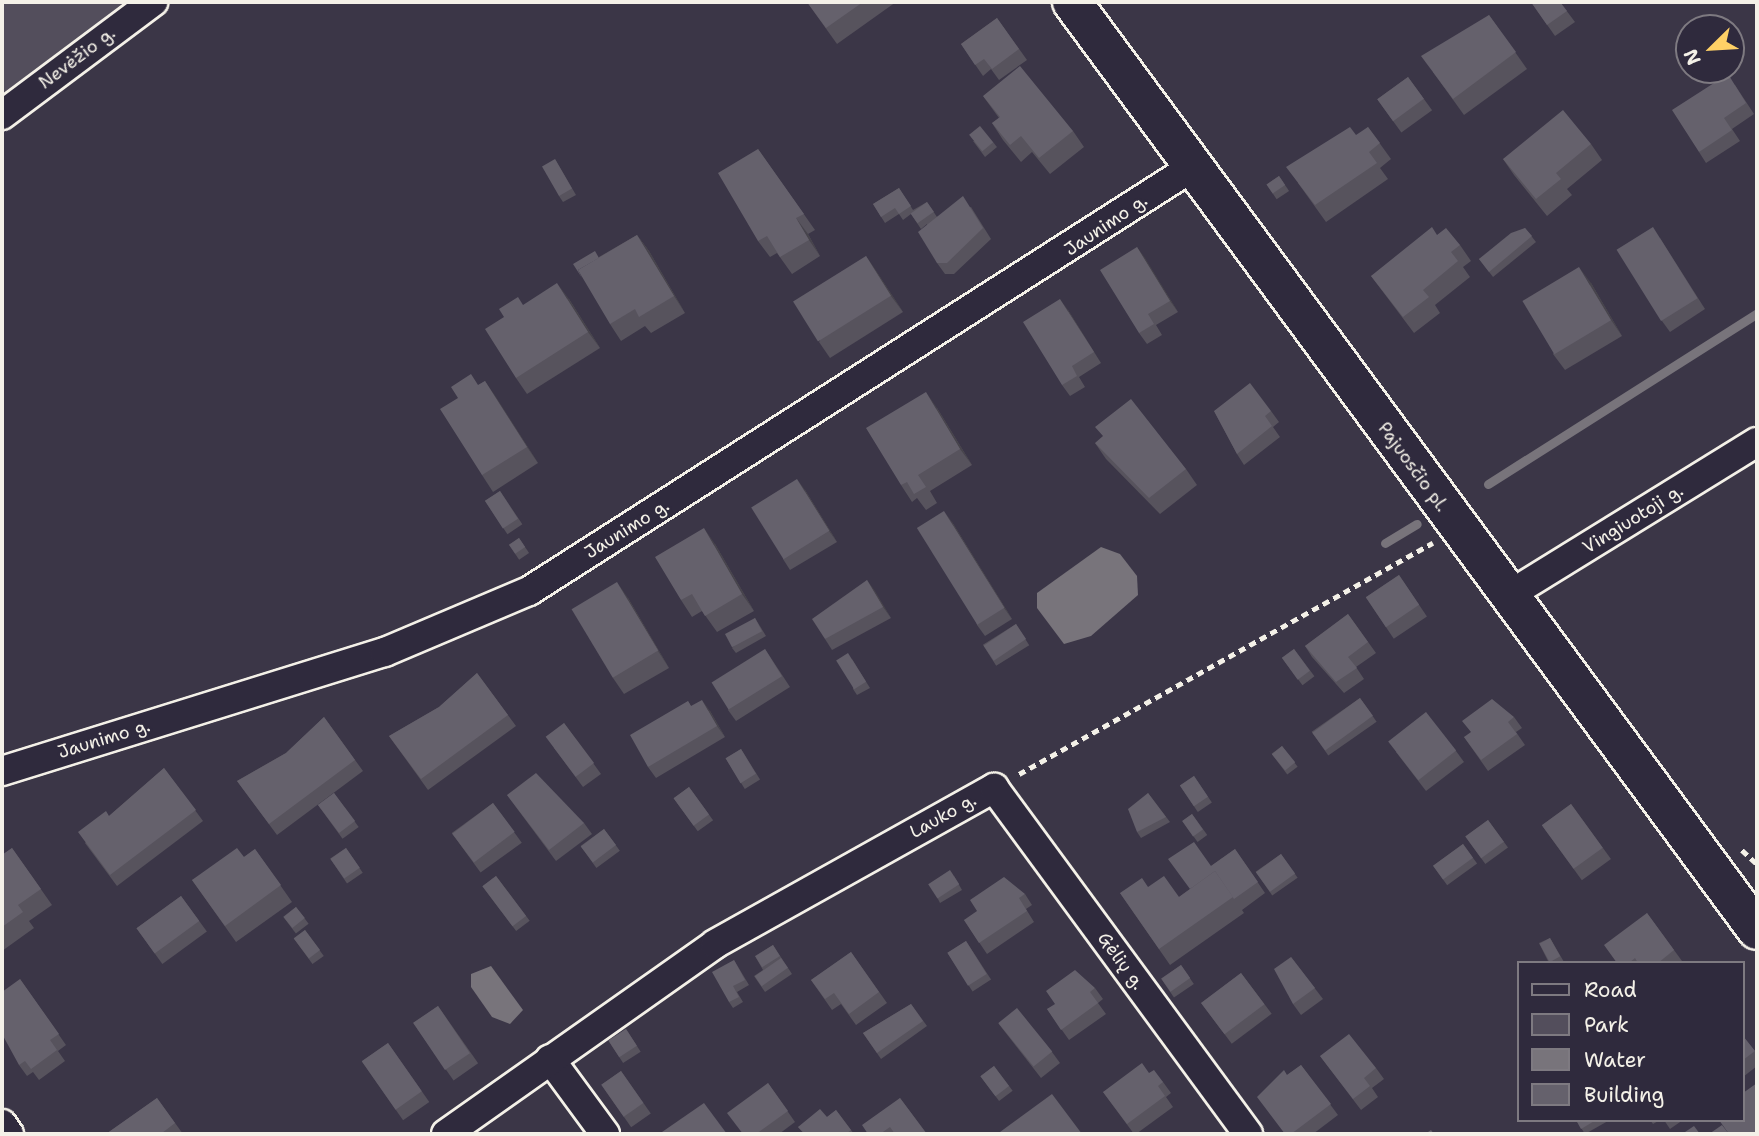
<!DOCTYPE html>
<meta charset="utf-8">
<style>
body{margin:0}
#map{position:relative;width:1759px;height:1136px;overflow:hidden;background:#3b3647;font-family:"Shantell Sans",sans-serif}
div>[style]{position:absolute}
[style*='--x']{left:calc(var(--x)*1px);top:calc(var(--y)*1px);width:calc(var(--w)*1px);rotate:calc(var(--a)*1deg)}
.green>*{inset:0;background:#534e5c}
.water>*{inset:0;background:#78747b}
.stream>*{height:9px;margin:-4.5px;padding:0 4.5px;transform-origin:4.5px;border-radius:4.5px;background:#78747b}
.path>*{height:4.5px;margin-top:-2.25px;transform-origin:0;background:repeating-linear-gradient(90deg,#f4f1e8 0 7px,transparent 0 12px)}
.roads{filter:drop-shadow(2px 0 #f4f1e8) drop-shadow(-2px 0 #f4f1e8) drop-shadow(0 2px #f4f1e8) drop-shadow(0 -2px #f4f1e8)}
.minor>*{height:28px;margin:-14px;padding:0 14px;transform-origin:14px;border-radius:14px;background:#2f2a3d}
.secondary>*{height:38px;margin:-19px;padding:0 19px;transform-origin:19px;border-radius:19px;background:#2f2a3d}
.wall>*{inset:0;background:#57535d;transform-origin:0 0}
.shaded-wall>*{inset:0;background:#47444c}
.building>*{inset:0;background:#65616c;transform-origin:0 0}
span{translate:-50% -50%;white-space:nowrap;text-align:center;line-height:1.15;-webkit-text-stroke:5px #2f2a3d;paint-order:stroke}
.street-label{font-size:18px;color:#f4f1e8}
.frame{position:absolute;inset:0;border:4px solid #f4f1e8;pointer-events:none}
.legend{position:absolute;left:1517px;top:961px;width:228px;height:161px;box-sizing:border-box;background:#2f2a3d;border:2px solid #7e7a81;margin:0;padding:9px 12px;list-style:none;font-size:21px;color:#f4f1e8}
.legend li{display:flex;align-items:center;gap:14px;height:35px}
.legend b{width:35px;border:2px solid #7e7a81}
.north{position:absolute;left:1675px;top:14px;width:70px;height:70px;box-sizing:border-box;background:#2f2a3d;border:2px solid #7e7a81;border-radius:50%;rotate:246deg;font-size:19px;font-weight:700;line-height:28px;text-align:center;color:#f4f1e8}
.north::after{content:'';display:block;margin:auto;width:24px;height:32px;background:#ffd166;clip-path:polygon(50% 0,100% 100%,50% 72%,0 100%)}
</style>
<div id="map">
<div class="green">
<i style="clip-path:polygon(2px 2px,153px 2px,2px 115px)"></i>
</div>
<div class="water">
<i style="clip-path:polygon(1101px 547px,1120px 554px,1137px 576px,1138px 595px,1091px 636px,1064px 644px,1037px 608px,1037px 593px)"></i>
<i style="clip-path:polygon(491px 966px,523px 1010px,510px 1024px,492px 1017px,471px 987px,471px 974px)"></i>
</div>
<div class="stream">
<i style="--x:1488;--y:484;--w:319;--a:-32.4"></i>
<i style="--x:1385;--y:543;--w:37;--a:-31"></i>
</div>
<div class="path">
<i style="--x:1019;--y:774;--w:474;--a:-29.2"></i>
<i style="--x:1742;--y:850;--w:21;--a:43"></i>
</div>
<div class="roads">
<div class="minor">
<i style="--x:2;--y:115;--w:189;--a:-36.8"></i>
<i style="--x:1509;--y:595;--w:291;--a:-31.7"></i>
<i style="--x:2;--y:771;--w:401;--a:-17.3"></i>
<i style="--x:385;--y:652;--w:156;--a:-23"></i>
<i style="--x:529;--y:591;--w:789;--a:-32.58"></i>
<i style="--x:550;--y:1059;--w:93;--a:53.7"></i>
<i style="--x:2;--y:1124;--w:12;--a:55"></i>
<i style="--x:446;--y:1134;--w:329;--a:-35.2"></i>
<i style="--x:715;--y:944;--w:320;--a:-29.2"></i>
<i style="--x:994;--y:788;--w:429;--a:53.7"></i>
</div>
<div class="secondary">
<i style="--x:1072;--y:2;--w:1153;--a:53.57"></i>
</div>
</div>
<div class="wall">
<i style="clip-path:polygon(807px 2px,896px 2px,837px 44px)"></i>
<i style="clip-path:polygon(1531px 2px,1560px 2px,1575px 22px,1555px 36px)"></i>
<i style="clip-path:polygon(1489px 15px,1527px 69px,1464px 115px,1433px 72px)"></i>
<i style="clip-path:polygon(997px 18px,1027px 60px,999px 80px,991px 69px,983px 76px,961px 44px)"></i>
<i style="left:1408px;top:77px;width:41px;height:38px;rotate:54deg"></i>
<i style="clip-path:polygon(1735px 85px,1754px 114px,1732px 129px,1740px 141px,1706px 163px,1699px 152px)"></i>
<i style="clip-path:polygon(983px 96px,1073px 131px,1084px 147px,1050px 174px,1032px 152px,1021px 162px,1003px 140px,992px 123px,999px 118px)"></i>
<i style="clip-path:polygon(1368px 127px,1391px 159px,1380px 168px,1388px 179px,1326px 222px,1298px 183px)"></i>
<i style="clip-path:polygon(973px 141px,993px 142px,997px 147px,985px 157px)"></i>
<i style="clip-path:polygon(1591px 144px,1602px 160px,1567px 189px,1572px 195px,1547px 216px,1514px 175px,1503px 159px)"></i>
<i style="clip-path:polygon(758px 149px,815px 230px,808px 234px,820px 256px,792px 274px,777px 253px,770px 257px,758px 241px)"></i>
<i style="clip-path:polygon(555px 159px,576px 195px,563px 202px,559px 196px)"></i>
<i style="left:1279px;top:176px;width:18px;height:15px;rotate:56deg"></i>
<i style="clip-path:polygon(899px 188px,913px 210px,927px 202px,937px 217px,971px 207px,991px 239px,954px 274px,945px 274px,937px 263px,927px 224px,921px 229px,911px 214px,903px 220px,899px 214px,885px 223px,873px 204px)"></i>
<i style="clip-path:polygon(1525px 228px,1536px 242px,1493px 277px,1479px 259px)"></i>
<i style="clip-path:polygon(637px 235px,649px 251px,685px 313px,651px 333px,645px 326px,621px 341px,610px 324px,599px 257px)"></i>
<i style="clip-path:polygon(1437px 235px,1460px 245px,1471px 261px,1463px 267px,1470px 277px,1435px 305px,1440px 313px,1414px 333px,1371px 276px)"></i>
<i style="clip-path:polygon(1660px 238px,1705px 309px,1670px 332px,1662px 321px)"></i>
<i style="clip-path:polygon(1137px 247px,1178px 312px,1156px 325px,1162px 335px,1147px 344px,1139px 333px)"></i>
<i style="clip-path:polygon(866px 256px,903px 312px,830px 358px,819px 342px)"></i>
<i style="clip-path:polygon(1591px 283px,1622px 336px,1565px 370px,1553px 354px)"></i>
<i style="clip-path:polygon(569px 299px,600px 348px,527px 394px,516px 378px,523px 305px)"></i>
<i style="clip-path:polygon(1068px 310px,1101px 363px,1079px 377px,1085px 387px,1070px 396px,1062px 385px)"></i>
<i style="clip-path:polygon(485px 381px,538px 463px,493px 492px,482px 475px,458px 398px)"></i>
<i style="clip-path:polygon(937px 408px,972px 465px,930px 491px,937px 503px,926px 510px,917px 498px,912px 502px,901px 485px)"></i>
<i style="clip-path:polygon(1214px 411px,1271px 411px,1279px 422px,1273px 427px,1280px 437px,1244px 465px,1237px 454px)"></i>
<i style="clip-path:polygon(1095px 443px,1186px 469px,1197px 485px,1160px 514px,1106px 459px)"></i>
<i style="clip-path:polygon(805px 490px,837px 542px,790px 570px,783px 559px)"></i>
<i style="left:500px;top:491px;width:40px;height:18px;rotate:56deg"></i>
<i style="clip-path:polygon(952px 522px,1012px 619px,985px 636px,977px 625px)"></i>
<i style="left:519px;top:538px;width:18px;height:12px;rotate:56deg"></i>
<i style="clip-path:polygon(715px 544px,754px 611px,717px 632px,702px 611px,692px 617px,681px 600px)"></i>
<i style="left:1399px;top:575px;width:50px;height:40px;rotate:56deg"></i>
<i style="clip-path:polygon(867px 580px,891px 618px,832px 650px,825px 639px)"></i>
<i style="clip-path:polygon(628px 598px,669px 668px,624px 694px,613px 678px)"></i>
<i style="clip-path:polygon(1348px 614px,1376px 653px,1356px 667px,1364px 679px,1344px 693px,1312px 657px,1305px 646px)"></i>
<i style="clip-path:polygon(755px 618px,766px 636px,736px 653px,732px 648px)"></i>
<i style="left:1016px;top:624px;width:25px;height:39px;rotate:58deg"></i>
<i style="clip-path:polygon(765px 649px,790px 687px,736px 721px,728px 710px)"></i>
<i style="left:1294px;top:649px;width:34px;height:15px;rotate:53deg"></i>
<i style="clip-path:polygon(852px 659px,870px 688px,857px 695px,853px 689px)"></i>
<i style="clip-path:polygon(477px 673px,516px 726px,428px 790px,389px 736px,439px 707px)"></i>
<i style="left:1360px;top:698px;width:29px;height:59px;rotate:55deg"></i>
<i style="clip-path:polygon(688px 701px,691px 706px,710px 711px,725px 737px,656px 778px,648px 767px)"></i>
<i style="clip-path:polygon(324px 717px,363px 771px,277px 835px,237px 781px,286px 753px)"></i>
<i style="clip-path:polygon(1514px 717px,1522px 728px,1516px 732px,1525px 745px,1488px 771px,1464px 737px)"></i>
<i style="clip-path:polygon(564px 723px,601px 774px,583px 787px,554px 748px)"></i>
<i style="left:1282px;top:746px;width:26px;height:13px;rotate:53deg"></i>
<i style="left:741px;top:749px;width:36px;height:18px;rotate:58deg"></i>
<i style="clip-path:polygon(1456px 751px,1464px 762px,1426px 791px,1396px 752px)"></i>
<i style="clip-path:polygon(164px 768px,203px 821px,117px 886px,85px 843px,109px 816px)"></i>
<i style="left:1194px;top:776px;width:32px;height:17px;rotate:56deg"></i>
<i style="left:689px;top:787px;width:41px;height:19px;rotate:54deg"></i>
<i style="left:334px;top:793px;width:42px;height:20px;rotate:54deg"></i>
<i style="clip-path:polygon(1148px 793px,1170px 822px,1141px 838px,1137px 832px)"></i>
<i style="clip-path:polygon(507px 795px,584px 823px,592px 834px,556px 861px)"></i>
<i style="left:493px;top:803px;width:49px;height:51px;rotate:54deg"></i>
<i style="left:1571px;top:804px;width:68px;height:36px;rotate:54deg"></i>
<i style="left:1192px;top:814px;width:26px;height:12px;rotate:54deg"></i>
<i style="left:1488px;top:820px;width:34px;height:28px;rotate:54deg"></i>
<i style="left:604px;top:829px;width:27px;height:29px;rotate:54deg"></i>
<i style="left:1463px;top:844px;width:24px;height:37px;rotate:54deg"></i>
<i style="clip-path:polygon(12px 848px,52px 905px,29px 921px,34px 928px,2px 951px,2px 855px)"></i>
<i style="left:346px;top:848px;width:30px;height:19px;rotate:56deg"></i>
<i style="clip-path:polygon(255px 849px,292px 902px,236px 942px,192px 880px,244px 857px)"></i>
<i style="clip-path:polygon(1235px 849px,1265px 893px,1242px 910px,1244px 913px,1170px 965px,1120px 893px,1179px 897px,1190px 889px,1211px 866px)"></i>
<i style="left:1281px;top:854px;width:29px;height:31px;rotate:55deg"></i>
<i style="left:496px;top:876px;width:56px;height:17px;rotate:53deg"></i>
<i style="clip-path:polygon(954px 876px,962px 890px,940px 903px,937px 897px)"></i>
<i style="clip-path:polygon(1025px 894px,1032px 905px,1026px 909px,1034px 922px,987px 954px,964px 920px)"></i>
<i style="left:181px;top:896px;width:44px;height:55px;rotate:54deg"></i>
<i style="left:296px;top:907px;width:21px;height:16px;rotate:53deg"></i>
<i style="clip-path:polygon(1647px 913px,1682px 961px,1680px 963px,1616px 963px)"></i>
<i style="left:305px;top:930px;width:32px;height:14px;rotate:54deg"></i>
<i style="clip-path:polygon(1550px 938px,1564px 962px,1562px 963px,1549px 963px,1539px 943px)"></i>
<i style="left:966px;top:941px;width:46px;height:22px;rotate:57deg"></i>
<i style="clip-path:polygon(773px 945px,792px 974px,765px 992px,754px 976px,763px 970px,755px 956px)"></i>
<i style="clip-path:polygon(851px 952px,887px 1003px,856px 1025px,841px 1004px,832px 1010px,811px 980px)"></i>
<i style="clip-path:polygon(1291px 957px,1323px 999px,1301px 1015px,1293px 1004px)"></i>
<i style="clip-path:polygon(734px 960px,749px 985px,737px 992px,743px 1002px,733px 1008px,729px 1002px)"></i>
<i style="left:1181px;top:965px;width:23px;height:24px;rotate:56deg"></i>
<i style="left:1241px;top:973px;width:51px;height:50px;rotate:53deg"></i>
<i style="clip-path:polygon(20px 979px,66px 1045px,58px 1051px,65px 1061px,39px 1080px,33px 1072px,27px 1076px,19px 1065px)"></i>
<i style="clip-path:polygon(1095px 988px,1103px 999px,1098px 1003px,1106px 1014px,1069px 1040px,1047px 1009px)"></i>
<i style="clip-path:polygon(911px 1004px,927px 1026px,881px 1059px,863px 1033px)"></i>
<i style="left:438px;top:1006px;width:70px;height:30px;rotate:55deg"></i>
<i style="clip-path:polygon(998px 1023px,1052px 1052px,1060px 1063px,1041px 1078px)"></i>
<i style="left:626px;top:1029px;width:27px;height:21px;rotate:57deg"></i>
<i style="clip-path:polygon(1743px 1036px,1757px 1054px,1757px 1066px,1743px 1077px)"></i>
<i style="left:388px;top:1043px;width:72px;height:32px;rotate:55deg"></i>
<i style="clip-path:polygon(1320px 1056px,1376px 1068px,1384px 1079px,1372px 1088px,1378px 1097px,1361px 1110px)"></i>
<i style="clip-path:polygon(1301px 1065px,1338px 1115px,1313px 1134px,1284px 1134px,1287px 1075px)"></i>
<i style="left:994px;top:1066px;width:31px;height:17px;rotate:53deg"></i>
<i style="left:621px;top:1071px;width:52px;height:24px;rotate:55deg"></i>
<i style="clip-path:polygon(1149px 1073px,1163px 1082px,1171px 1093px,1166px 1097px,1173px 1107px,1136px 1134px,1134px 1134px,1103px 1092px)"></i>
<i style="clip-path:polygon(768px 1083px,795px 1122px,779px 1134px,742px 1134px)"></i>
<i style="clip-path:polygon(157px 1098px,183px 1134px,106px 1134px)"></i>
<i style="clip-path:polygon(900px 1098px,927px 1134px,868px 1134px)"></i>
<i style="clip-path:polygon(836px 1110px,854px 1134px,804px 1134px,798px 1127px,827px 1117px)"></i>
<i style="clip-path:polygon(1576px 1120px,1607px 1120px,1608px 1121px,1585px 1134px)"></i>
<i style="clip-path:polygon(1650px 1120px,1660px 1120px,1653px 1124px)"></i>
<i style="clip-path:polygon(1664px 1120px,1683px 1120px,1670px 1129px)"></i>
</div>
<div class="shaded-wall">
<i style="clip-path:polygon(796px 218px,808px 234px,820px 256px,809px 240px)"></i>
<i style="clip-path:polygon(637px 235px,649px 251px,685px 313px,674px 296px)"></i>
<i style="clip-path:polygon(1137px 247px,1145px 258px,1178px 312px,1170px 301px)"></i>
<i style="clip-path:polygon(866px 256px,877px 272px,903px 312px,891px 296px)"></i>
<i style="clip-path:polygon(1579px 267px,1591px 283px,1622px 336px,1611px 320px)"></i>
<i style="clip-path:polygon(557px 283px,569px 299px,600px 348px,588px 332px)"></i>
<i style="clip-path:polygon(1060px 299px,1068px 310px,1101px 363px,1094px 352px)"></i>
<i style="clip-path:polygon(485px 381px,496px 397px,538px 463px,527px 447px)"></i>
<i style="clip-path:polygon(926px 392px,937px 408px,972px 465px,960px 449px)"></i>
<i style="clip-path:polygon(797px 479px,805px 490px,837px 542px,829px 531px)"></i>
<i style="clip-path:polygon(944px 511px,952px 522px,1012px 619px,1004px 608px)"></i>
<i style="clip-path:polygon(704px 528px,715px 544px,754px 611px,742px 594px)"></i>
<i style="clip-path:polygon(867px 580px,875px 591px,891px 618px,883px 607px)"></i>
<i style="clip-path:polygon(617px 582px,628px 598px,669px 668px,658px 651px)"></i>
<i style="clip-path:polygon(702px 700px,710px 711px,725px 737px,717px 726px)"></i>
</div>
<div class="building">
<i style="clip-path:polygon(807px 2px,863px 2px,826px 28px)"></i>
<i style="clip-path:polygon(1531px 2px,1560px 2px,1567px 11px,1547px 25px)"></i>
<i style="clip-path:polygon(1489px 15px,1516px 52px,1453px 99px,1421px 56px)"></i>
<i style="clip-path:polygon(997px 18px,1019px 49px,992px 69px,984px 59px,975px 65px,961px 44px)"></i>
<i style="clip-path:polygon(1020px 66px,1073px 131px,1039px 158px,1021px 136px,1010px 145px,992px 123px,1000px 117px,983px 96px)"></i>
<i style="clip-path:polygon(1728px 74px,1746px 103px,1724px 118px,1732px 130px,1699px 152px,1672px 110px)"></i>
<i style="left:1408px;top:77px;width:27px;height:38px;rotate:54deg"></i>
<i style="clip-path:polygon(1563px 110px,1591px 144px,1556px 173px,1561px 179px,1536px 199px,1503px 159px)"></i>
<i style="left:980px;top:126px;width:21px;height:14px;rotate:51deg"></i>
<i style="clip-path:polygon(1350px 127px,1356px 135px,1368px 127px,1380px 143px,1369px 152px,1377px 163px,1315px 205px,1286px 167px)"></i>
<i style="clip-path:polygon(758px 149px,804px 214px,796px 218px,809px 240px,780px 257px,767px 236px,758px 241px,718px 173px)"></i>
<i style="left:555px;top:159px;width:34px;height:15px;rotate:60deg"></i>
<i style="left:1279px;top:176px;width:11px;height:15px;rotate:56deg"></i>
<i style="clip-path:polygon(899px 188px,911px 206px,899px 214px,895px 208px,881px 217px,873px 204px)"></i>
<i style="clip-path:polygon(963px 196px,983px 228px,947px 263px,937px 263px,918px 232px)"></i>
<i style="left:927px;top:202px;width:12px;height:20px;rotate:55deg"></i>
<i style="clip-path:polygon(1432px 227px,1437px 235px,1446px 228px,1460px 245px,1451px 252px,1458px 261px,1423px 290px,1429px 297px,1403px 317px,1371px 276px)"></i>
<i style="left:1653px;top:227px;width:84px;height:43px;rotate:58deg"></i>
<i style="clip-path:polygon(1525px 228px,1532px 236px,1489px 272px,1479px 259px,1511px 233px)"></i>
<i style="clip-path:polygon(637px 235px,674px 296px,639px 317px,635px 309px,610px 324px,578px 270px)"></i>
<i style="clip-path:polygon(1137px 247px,1170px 301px,1148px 314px,1154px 324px,1139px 333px,1100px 270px)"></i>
<i style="clip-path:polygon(595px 251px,599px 258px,578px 270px,582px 278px,573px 264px)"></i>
<i style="left:866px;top:256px;width:47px;height:86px;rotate:58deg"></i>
<i style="left:1579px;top:267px;width:62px;height:66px;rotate:59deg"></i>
<i style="clip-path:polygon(557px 283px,588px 332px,516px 378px,485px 329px,504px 317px,499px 309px,518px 297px,523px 305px)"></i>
<i style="clip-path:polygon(1060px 299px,1094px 352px,1072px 366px,1077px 376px,1062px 385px,1023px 322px)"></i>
<i style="clip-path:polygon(471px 374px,478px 385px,485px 381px,527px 447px,482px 475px,440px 409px,458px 398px,451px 387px)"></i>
<i style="clip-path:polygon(1250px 383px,1271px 411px,1265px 416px,1272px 426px,1237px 454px,1214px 411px)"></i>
<i style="clip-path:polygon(926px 392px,960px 449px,918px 475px,926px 487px,914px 494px,907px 482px,901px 485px,866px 428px)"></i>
<i style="clip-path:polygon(1131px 399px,1186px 469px,1149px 498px,1095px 443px,1103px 436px,1095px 427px)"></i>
<i style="left:797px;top:479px;width:61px;height:54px;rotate:58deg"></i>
<i style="left:500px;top:491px;width:33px;height:18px;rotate:57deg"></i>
<i style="left:944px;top:511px;width:114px;height:32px;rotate:58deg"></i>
<i style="clip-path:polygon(704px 528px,742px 594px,705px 616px,692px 594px,681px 600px,655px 557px)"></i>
<i style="left:519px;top:538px;width:11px;height:12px;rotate:56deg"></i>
<i style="left:1399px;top:575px;width:36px;height:40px;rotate:56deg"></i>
<i style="clip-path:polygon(867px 580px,883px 607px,825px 639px,812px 619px)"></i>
<i style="left:617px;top:582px;width:80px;height:53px;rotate:59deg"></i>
<i style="clip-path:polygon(1348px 614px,1368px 642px,1348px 657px,1357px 668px,1336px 682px,1305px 646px)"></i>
<i style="left:755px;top:618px;width:15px;height:34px;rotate:62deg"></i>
<i style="left:1016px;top:624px;width:18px;height:39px;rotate:56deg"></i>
<i style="left:765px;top:649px;width:32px;height:63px;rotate:58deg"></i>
<i style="left:1294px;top:649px;width:27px;height:15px;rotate:54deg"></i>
<i style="left:848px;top:653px;width:34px;height:14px;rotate:58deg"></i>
<i style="clip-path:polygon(477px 673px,508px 715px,421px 779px,389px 736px,439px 707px)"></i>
<i style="left:1360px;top:698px;width:22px;height:59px;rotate:54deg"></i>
<i style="clip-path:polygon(1492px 699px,1514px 717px,1508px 722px,1517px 734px,1481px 760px,1464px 737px,1471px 732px,1462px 721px)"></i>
<i style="clip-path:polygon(702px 700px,717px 726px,648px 767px,630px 735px,688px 701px,691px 706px)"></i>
<i style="left:1426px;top:712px;width:49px;height:48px;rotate:52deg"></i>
<i style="clip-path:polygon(324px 717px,355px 760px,269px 824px,237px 781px,286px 753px)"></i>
<i style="left:564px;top:723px;width:50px;height:23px;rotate:53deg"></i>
<i style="left:1282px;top:746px;width:21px;height:13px;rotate:51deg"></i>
<i style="left:741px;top:749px;width:29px;height:18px;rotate:59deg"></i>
<i style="clip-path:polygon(164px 768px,196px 810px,110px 875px,78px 832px,106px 811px,109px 816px)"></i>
<i style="clip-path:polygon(536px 773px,584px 823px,549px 850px,507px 795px)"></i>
<i style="left:1194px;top:776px;width:25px;height:17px;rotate:56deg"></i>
<i style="left:689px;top:787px;width:34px;height:19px;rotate:54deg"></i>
<i style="left:334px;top:793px;width:35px;height:20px;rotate:53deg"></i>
<i style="clip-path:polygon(1148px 793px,1166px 817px,1137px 832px,1128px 809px)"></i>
<i style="left:493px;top:803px;width:36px;height:51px;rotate:53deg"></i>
<i style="left:1571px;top:804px;width:54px;height:36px;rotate:54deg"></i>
<i style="left:1192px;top:814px;width:19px;height:12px;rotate:55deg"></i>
<i style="left:1488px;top:820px;width:27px;height:28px;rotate:54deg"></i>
<i style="left:604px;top:829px;width:20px;height:29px;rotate:53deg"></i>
<i style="clip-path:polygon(1194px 842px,1211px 866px,1235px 849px,1258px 882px,1234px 899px,1215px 871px,1190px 889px,1168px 859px)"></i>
<i style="left:1463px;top:844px;width:17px;height:37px;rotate:54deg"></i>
<i style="clip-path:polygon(12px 848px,41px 889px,18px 905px,23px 912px,2px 927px,2px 855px)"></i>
<i style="clip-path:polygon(237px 848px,244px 857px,255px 849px,281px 885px,225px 926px,192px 880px)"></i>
<i style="left:346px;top:848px;width:24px;height:19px;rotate:55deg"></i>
<i style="left:1281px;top:854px;width:24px;height:31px;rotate:54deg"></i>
<i style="left:950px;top:870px;width:17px;height:26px;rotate:57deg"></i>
<i style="clip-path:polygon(1215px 871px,1233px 897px,1159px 949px,1120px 893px,1142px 878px,1148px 887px,1164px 876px,1179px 897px)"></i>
<i style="left:496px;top:876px;width:50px;height:17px;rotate:53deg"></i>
<i style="clip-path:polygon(1004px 877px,1025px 894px,1019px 898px,1027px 911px,979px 943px,964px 920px,977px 911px,970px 900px)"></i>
<i style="left:181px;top:896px;width:31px;height:55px;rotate:54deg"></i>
<i style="left:296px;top:907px;width:14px;height:16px;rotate:51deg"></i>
<i style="clip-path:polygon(1647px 913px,1674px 950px,1658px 963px,1638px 963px,1635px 958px,1629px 963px,1617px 963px,1604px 945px)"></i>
<i style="left:305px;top:930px;width:25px;height:14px;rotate:53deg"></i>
<i style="left:1550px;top:938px;width:21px;height:12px;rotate:61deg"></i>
<i style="left:966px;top:941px;width:39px;height:22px;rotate:58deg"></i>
<i style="left:773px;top:945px;width:13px;height:21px;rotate:58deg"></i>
<i style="clip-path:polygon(851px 952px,879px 992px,849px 1014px,834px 993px,825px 999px,811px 980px)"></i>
<i style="clip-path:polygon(1291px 957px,1315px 988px,1293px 1004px,1274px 969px)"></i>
<i style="left:781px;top:958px;width:12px;height:32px;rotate:55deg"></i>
<i style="clip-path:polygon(734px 960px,745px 980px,733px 986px,739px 997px,729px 1002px,712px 972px)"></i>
<i style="left:1181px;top:965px;width:16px;height:24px;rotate:55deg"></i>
<i style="clip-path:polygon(1075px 970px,1095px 988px,1090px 992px,1098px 1003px,1061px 1030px,1047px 1009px,1055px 1004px,1046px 991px)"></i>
<i style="left:1241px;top:973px;width:39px;height:50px;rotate:53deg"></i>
<i style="clip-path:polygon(20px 979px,59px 1034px,50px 1040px,57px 1050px,31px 1069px,25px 1061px,19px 1065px,2px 1034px,2px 992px)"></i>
<i style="clip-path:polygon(911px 1004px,923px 1021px,877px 1053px,863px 1033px)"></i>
<i style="left:438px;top:1006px;width:57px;height:30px;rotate:56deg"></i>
<i style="left:1017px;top:1008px;width:56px;height:24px;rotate:51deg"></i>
<i style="left:626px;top:1029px;width:20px;height:21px;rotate:57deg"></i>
<i style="clip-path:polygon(1349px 1034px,1376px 1068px,1364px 1078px,1370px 1086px,1353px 1099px,1320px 1056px)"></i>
<i style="clip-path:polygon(1743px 1036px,1755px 1051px,1743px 1060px)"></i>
<i style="left:388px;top:1043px;width:59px;height:32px;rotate:55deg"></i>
<i style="clip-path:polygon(1142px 1063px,1149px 1073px,1154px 1070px,1163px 1082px,1158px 1086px,1165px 1096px,1127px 1124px,1103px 1092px)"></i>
<i style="clip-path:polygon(1301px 1065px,1331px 1104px,1291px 1134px,1285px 1134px,1257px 1097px,1284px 1070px,1287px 1075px)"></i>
<i style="left:994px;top:1066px;width:25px;height:17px;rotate:53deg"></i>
<i style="left:621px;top:1071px;width:39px;height:24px;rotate:55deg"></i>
<i style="clip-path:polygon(768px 1083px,788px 1111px,756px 1134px,743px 1134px,727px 1113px)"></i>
<i style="clip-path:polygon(1757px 1083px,1757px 1134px,1729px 1134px,1719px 1120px,1743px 1120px,1743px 1093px)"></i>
<i style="clip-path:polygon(1052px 1094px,1082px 1134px,1001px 1134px,1000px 1132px)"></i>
<i style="clip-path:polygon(157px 1098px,175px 1123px,162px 1133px,163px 1134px,106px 1134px)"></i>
<i style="clip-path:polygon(900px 1098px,926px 1133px,923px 1134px,895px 1134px,890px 1127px,880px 1134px,868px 1134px,862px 1125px)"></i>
<i style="clip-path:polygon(704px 1103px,727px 1134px,663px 1134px,662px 1132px)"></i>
<i style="clip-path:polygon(820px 1109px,827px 1117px,836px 1110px,851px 1130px,846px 1134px,805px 1134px,798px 1127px)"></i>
<i style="clip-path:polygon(1576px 1120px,1596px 1120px,1581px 1129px)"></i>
<i style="clip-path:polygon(1722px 1125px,1729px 1134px,1709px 1134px)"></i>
<i style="clip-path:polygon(1694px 1126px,1700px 1134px,1682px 1134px)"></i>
<i style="clip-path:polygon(1431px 1130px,1434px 1134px,1425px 1134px)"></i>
</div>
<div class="street-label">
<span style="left:77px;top:58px;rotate:-37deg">Nevėžio g.</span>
<span style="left:1106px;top:225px;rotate:-34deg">Jaunimo g.</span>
<span style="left:1413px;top:467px;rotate:54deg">Pajuosčio pl.</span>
<span style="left:1633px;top:519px;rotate:-32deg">Vingiuotoji g.</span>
<span style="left:627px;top:529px;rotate:-32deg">Jaunimo g.</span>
<span style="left:104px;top:739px;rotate:-17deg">Jaunimo g.</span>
<span style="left:943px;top:816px;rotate:-29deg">Lauko g.</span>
<span style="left:1121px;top:961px;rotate:54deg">Gėlių g.</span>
</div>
<div class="frame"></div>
<ul class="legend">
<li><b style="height:9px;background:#2f2a3d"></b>Road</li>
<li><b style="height:19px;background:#534e5c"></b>Park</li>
<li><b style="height:19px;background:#78747b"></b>Water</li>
<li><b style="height:19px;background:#65616c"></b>Building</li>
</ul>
<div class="north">N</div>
</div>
